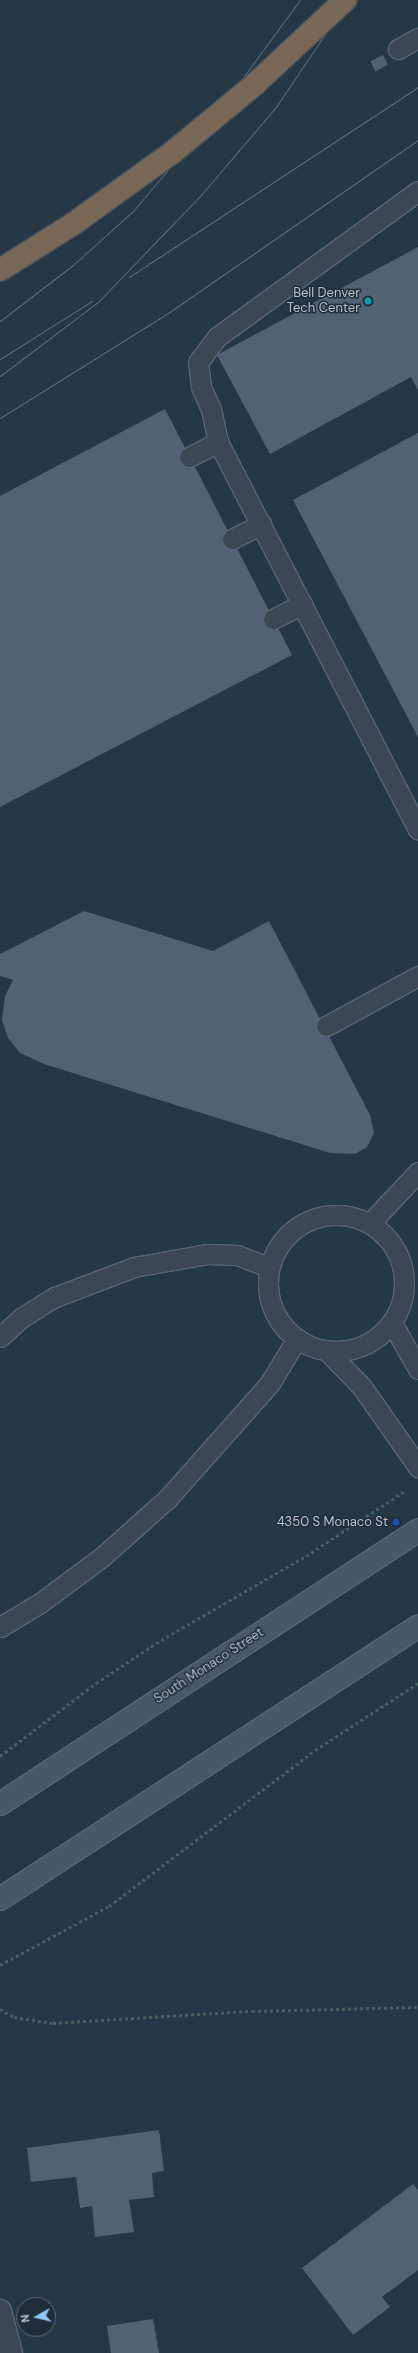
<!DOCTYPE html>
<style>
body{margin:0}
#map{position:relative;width:418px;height:2353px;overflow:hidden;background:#263745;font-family:"DM Sans",sans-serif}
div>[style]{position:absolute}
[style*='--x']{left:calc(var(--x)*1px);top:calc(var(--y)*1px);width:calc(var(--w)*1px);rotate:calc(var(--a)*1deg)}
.building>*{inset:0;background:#526272;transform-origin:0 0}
.path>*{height:2.5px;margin-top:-1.25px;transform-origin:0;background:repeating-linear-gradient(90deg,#466161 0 3px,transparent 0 6px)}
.roads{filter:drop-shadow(1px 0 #596671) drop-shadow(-1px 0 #596671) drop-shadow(0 1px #596671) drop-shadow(0 -1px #596671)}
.service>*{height:19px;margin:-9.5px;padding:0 9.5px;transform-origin:9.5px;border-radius:9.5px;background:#3b4854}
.service>.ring{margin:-9.5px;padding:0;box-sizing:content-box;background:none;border:19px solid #3b4854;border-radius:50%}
.minor>*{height:22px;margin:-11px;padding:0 11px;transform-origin:11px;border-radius:11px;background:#3b4854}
.secondary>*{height:22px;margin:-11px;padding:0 11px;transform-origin:11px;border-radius:11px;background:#485867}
.tram>*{height:1px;margin:-0.5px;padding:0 0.5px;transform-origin:0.5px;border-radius:0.5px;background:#5d6d7b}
.bridges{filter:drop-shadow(1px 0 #45535e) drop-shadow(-1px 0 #45535e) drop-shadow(0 1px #45535e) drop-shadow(0 -1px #45535e)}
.motorway-bridge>*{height:22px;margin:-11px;padding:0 11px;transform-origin:11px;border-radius:11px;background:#7a6857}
.dots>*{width:11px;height:11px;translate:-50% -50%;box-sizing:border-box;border:2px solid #1f2d39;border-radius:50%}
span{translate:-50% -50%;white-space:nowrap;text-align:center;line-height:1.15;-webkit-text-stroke:3px #1f2d39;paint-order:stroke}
.poi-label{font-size:13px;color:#b8c3cd}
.right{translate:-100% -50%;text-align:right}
.street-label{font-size:13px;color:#b8c3cd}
.north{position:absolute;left:16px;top:2297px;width:40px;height:40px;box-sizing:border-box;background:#1f2d39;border:1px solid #5c6974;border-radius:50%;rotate:262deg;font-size:11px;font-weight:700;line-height:16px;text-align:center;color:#b8c3cd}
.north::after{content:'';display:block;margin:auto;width:14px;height:18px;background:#8ec6fd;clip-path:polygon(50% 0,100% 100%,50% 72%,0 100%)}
</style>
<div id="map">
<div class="building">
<i style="left:383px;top:55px;width:11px;height:14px;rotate:63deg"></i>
<i style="clip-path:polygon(418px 247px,418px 390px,411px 377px,270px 454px,217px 355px)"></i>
<i style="clip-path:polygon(165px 409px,292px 655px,0 807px,0 496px)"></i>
<i style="clip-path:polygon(418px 433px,418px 737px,293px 500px)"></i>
<i style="clip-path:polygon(84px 911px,213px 951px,269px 921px,370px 1115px,374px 1133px,367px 1147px,355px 1154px,330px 1153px,44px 1064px,20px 1053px,8px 1038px,2px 1020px,5px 996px,13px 980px,0 976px,0 954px)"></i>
<i style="clip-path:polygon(159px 2130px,164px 2171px,152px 2173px,154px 2197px,129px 2200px,134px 2232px,95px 2237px,92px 2206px,80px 2208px,76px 2177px,31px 2182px,27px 2148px)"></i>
<i style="clip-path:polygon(413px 2184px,418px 2190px,418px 2270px,382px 2297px,390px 2307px,353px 2335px,302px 2268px)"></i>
<i style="clip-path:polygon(153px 2319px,159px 2353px,111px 2353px,107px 2326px)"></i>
</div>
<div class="path">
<i style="--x:0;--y:1756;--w:121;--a:-37.2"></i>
<i style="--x:96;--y:1683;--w:78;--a:-33.5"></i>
<i style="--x:161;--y:1640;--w:168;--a:-30.1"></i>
<i style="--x:306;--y:1556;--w:120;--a:-33.4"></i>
<i style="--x:0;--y:1965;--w:124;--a:-28.4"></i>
<i style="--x:109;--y:1906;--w:258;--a:-37.1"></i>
<i style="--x:315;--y:1750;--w:123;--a:-33"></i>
<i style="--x:0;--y:2009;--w:16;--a:30"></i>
<i style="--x:14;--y:2017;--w:39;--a:9"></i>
<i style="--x:53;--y:2023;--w:199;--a:-3.5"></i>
<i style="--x:252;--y:2011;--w:166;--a:-1.4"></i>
</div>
<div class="roads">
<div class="service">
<i style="--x:398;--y:49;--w:23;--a:-29"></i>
<i style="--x:418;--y:191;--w:248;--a:144"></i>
<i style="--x:217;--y:337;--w:31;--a:127"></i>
<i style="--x:198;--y:362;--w:25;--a:83"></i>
<i style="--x:201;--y:387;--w:24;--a:66"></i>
<i style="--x:211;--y:409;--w:34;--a:78"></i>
<i style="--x:218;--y:442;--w:436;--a:62.7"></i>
<i style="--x:189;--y:457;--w:33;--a:-27"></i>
<i style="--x:232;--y:539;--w:33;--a:-27"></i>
<i style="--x:273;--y:619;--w:33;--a:-27"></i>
<i style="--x:326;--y:1026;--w:105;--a:-28.5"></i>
<i class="ring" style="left:268px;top:1215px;width:117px;height:117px"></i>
<i style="--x:370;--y:1223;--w:70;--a:-46.7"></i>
<i style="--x:392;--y:1323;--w:53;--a:60.5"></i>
<i style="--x:0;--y:1337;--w:28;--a:-42"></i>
<i style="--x:21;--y:1318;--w:40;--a:-32"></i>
<i style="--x:55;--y:1297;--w:85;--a:-20.8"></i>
<i style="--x:134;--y:1267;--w:75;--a:-10"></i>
<i style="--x:208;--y:1254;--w:29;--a:2"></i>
<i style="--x:237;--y:1255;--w:34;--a:21"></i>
<i style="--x:328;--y:1352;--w:49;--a:45.8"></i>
<i style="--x:362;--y:1387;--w:98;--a:55"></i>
<i style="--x:0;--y:1627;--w:47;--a:-31"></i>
<i style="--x:40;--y:1603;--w:79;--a:-36.7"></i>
<i style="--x:103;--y:1556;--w:87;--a:-41.7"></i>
<i style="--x:168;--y:1498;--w:154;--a:-48.4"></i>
<i style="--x:270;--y:1383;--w:50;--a:-58.8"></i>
</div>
<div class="minor">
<i style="--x:0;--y:2311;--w:43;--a:75.3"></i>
</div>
<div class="secondary">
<i style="--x:0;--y:1804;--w:500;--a:-33.2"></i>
<i style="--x:0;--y:1899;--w:499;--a:-33.1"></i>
</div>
</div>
<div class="tram">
<i style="--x:129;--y:277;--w:346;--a:-33.3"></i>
<i style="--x:0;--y:321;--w:92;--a:-37.5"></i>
<i style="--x:73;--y:265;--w:81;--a:-42"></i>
<i style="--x:133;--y:211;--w:138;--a:-49.7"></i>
<i style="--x:222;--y:106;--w:132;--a:-53.7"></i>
<i style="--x:0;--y:359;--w:109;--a:-32.2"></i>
<i style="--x:0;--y:376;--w:123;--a:-37.1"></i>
<i style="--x:98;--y:302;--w:149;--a:-46.1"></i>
<i style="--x:201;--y:195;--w:116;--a:-49.6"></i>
<i style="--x:276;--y:107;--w:129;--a:-56.1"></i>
<i style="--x:0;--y:418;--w:202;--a:-32"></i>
<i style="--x:171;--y:311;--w:300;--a:-34.7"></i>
</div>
<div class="bridges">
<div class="motorway-bridge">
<i style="--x:0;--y:270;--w:86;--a:-32.2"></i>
<i style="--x:73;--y:224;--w:123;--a:-35.8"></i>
<i style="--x:173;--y:152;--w:105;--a:-39.6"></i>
<i style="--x:254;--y:85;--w:125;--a:-43"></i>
</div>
</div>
<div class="dots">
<i style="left:368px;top:301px;background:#0f9aa8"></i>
<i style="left:396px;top:1522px;background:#1a4fb4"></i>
</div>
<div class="poi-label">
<span class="right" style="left:360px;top:301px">Bell Denver<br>Tech Center</span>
<span class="right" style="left:388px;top:1522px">4350 S Monaco St</span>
</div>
<div class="street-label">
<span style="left:209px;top:1666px;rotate:-33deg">South Monaco Street</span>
</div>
<div class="north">N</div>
</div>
